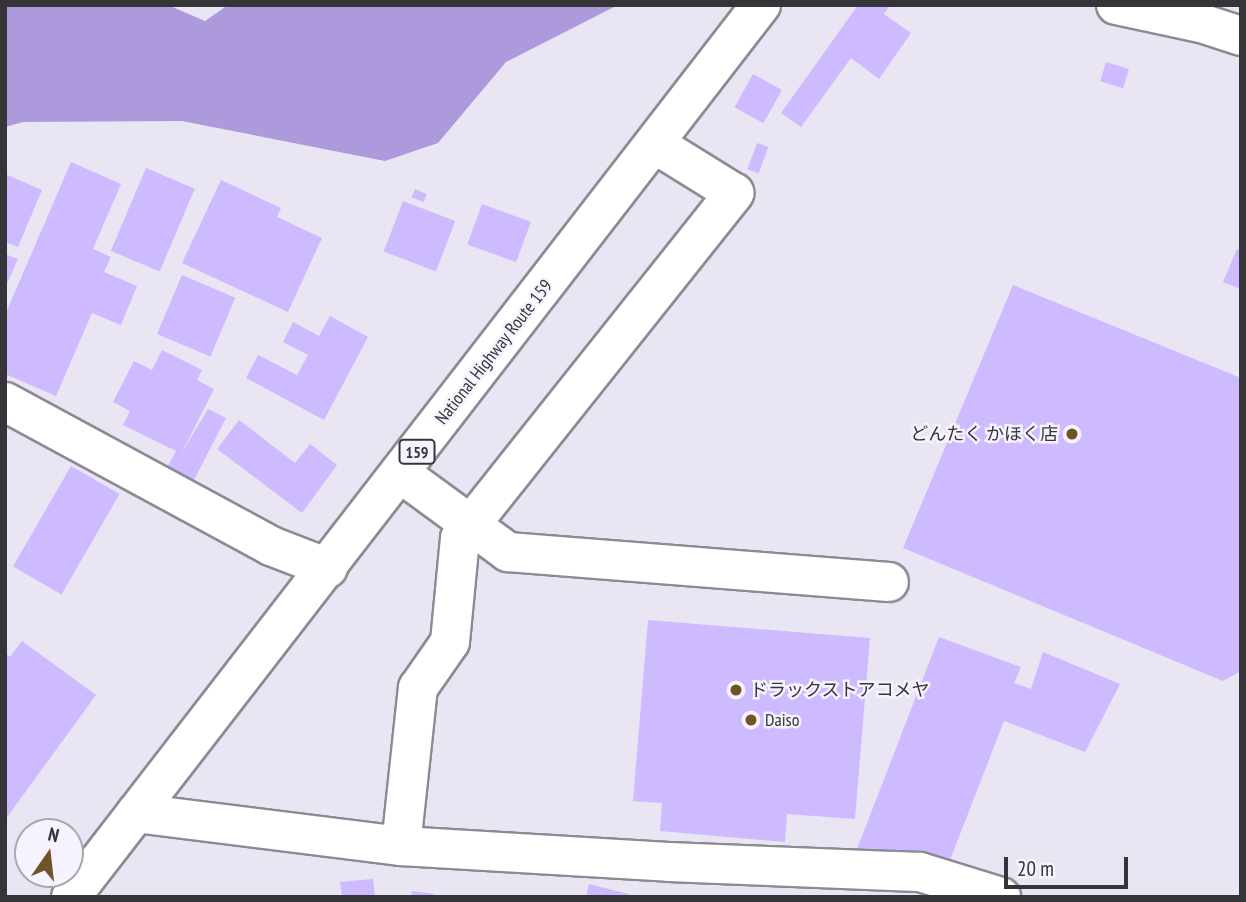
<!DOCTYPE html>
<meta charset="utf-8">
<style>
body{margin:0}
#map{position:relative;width:1246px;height:902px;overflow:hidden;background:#e9e5f3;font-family:"PT Sans Narrow","Noto Sans JP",sans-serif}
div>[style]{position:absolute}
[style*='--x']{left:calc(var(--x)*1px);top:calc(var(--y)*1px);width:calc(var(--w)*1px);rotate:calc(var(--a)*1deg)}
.forest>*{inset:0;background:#ad9adc}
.building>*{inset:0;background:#cebaff;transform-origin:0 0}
.roads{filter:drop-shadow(2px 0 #8d8a96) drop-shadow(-2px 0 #8d8a96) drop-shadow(0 2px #8d8a96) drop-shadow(0 -2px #8d8a96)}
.minor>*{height:38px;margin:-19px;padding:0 19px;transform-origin:19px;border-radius:19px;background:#fff}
.highway>*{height:38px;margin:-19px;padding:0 19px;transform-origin:19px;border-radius:19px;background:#fff}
.dots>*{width:19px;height:19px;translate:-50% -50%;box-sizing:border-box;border:4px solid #f6f3fe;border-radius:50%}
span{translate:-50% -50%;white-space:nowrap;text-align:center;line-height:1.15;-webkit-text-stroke:5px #f6f3fe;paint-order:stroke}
.shield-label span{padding:2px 5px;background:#f6f3fe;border:2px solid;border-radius:5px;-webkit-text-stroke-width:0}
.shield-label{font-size:16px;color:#353439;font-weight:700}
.street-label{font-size:18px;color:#353439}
.poi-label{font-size:18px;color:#353439}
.right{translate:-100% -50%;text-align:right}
.left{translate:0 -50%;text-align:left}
.frame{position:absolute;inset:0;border:7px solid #353439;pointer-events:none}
.north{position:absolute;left:14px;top:818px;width:70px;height:70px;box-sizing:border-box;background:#f6f3fe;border:2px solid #a9a7af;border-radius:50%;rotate:14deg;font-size:19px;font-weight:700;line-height:28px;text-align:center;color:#353439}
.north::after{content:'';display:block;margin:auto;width:24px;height:32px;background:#715328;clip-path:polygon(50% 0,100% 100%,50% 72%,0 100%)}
.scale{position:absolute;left:1004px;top:857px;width:124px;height:32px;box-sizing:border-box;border:4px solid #353439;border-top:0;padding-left:9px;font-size:21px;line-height:24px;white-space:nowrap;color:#353439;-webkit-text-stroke:5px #f6f3fe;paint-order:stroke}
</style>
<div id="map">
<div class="forest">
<i style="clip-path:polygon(5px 5px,168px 5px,205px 21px,228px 5px,618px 5px,506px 62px,438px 143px,385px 161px,182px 121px,23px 122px,5px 127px)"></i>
</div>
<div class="building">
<i style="clip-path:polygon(858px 5px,890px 5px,884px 14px,911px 33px,879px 79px,851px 58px,801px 127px,781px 113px)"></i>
<i style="left:1106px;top:62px;width:24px;height:20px;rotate:17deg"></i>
<i style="left:753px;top:74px;width:33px;height:38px;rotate:29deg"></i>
<i style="left:757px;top:143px;width:12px;height:28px;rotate:20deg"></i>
<i style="clip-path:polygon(71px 162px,121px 184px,93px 249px,111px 257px,104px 272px,137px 286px,121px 325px,92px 313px,56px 396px,5px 374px,5px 315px)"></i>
<i style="left:146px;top:168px;width:53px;height:90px;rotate:23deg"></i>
<i style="clip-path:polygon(5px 174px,42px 190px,18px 247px,5px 242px)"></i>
<i style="clip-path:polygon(221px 180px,281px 208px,277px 217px,322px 238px,288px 312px,182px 263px)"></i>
<i style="left:415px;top:189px;width:13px;height:9px;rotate:23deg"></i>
<i style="left:403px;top:201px;width:56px;height:54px;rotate:21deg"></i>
<i style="left:482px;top:204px;width:52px;height:43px;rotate:20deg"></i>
<i style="clip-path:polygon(1237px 249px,1241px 251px,1241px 289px,1223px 282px)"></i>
<i style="clip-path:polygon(5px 254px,18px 259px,5px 288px)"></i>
<i style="left:182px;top:275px;width:58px;height:64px;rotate:23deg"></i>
<i style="clip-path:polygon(1013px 285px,1241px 378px,1241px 671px,1223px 681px,903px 548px)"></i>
<i style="clip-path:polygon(330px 316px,368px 337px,324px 420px,246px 378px,258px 355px,297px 375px,308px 355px,283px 342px,293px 322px,319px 336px)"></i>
<i style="clip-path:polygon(162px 350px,202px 370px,197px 380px,214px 389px,181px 454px,208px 409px,226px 418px,194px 480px,168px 466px,176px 451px,123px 425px,130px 411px,113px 402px,134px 361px,152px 370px)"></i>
<i style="clip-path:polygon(239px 420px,295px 463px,310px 444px,337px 465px,302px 513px,217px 449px)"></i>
<i style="left:71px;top:466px;width:56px;height:116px;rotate:30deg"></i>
<i style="clip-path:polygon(648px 620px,870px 638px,855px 819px,787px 814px,785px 842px,660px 831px,662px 803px,633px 801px)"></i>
<i style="clip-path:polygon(939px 637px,1021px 667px,1014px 683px,1031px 689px,1043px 652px,1120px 684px,1085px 752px,1004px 721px,950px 860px,857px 849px)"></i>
<i style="clip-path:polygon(22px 641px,96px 695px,5px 820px,5px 653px,10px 657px)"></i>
<i style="clip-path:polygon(373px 879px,375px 897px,342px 897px,340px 882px)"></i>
<i style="clip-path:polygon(589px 884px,629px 894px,628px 897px,586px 897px)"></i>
<i style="clip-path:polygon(412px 891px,435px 894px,435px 897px,411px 897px)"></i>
</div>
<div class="roads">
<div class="minor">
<i style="--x:1116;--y:5;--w:87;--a:12"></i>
<i style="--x:1201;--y:23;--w:42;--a:18"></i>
<i style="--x:5;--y:402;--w:302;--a:28.4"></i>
<i style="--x:271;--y:546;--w:61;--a:21.1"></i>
<i style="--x:400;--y:473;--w:134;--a:36.2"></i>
<i style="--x:508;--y:552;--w:382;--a:4.5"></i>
<i style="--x:136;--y:813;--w:267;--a:7.1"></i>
<i style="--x:401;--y:846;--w:268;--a:3.4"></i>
<i style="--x:669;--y:862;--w:251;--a:2.3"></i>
<i style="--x:920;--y:872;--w:85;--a:17.2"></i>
<i style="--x:401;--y:846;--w:159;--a:-83.9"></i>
<i style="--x:418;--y:688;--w:56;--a:-55.2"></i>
<i style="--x:450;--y:642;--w:104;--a:-84.5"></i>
<i style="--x:460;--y:538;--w:441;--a:-51.5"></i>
<i style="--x:734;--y:193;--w:93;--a:-148.2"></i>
</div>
<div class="highway">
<i style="--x:71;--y:897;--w:1128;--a:-52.28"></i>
</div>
</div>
<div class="dots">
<i style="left:1072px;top:434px;background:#715328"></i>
<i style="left:736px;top:690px;background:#715328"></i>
<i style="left:751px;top:720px;background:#715328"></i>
</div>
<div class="shield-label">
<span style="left:417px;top:452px">159</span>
</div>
<div class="street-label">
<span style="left:494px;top:352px;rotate:-52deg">National Highway Route 159</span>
</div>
<div class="poi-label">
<span class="right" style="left:1058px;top:434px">どんたく かほく店</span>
<span class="left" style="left:750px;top:690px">ドラックストアコメヤ</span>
<span class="left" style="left:765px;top:720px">Daiso</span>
</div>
<div class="frame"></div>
<div class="north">N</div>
<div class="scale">20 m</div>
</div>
